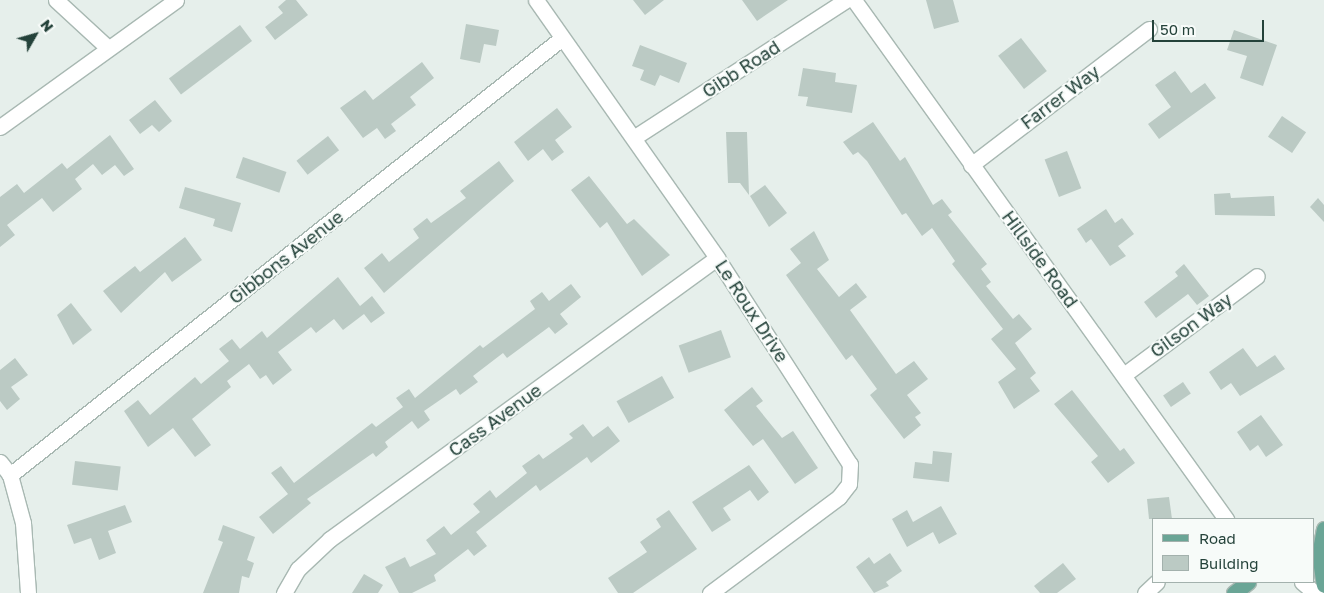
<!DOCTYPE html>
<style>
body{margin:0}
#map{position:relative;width:1324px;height:593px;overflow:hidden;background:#e6efeb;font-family:"Golos Text",sans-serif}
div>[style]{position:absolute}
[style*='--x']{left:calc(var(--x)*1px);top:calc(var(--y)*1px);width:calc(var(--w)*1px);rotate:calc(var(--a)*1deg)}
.building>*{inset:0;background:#bbcac4;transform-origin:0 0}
.roads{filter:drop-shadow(1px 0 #a8b8b2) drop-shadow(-1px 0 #a8b8b2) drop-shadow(0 1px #a8b8b2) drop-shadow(0 -1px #a8b8b2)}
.minor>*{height:15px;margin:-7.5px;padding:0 7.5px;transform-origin:7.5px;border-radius:7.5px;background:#fff}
.major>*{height:15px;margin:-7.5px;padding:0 7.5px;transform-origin:7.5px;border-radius:7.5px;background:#6aa596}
span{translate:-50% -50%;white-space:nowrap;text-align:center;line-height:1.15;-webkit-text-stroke:4px #f7fbf9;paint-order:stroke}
.street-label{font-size:18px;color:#24423a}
.legend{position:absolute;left:1152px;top:518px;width:162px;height:65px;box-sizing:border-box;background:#f7fbf9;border:1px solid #a3b1ad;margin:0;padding:6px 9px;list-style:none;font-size:15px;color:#24423a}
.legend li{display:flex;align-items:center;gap:10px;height:25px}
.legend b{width:25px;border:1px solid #a3b1ad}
.north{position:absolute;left:10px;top:10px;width:50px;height:50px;-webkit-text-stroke:4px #f7fbf9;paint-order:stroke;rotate:52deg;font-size:14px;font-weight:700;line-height:20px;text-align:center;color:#24423a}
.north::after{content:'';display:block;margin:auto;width:18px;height:22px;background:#24423a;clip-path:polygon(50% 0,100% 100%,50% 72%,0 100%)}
.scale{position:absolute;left:1152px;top:20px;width:112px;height:22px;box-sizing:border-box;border:2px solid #24423a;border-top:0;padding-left:6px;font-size:15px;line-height:18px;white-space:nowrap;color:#24423a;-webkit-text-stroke:4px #f7fbf9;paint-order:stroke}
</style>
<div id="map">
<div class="building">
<i style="clip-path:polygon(286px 0,296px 0,308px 15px,275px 40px,265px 27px,283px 13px,278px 7px)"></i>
<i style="clip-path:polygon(633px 0,664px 0,645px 15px)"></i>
<i style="clip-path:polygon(742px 0,788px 0,757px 21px)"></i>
<i style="clip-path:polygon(926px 0,953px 0,959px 22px,934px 29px)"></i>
<i style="clip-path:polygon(466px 24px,499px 30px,496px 46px,484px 44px,480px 63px,460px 59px)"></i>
<i style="left:240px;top:25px;width:20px;height:89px;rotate:53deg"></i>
<i style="clip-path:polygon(1234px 30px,1277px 45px,1263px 86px,1240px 78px,1247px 56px,1227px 50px)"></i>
<i style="left:1021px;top:38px;width:42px;height:29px;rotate:52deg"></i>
<i style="clip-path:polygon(640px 45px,687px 63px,679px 83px,660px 75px,655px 86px,640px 80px,644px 70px,632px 66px)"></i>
<i style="clip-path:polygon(422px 62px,434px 78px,410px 97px,416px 105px,391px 124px,396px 131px,385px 139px,377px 128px,363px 138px,340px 108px,365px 90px,373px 100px)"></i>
<i style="clip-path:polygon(803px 68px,836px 73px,835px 82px,857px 85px,852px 113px,806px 106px,808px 97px,798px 96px)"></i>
<i style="clip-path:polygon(1175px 71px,1191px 93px,1205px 83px,1216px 98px,1159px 139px,1148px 124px,1171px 107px,1155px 85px)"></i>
<i style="clip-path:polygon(155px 100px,172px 121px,159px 132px,152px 125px,140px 134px,129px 120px)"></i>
<i style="clip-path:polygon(557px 108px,572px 127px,555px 140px,564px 152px,552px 161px,543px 149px,528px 161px,514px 142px)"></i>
<i style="left:1282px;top:116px;width:29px;height:25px;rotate:34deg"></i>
<i style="clip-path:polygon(873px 122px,900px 161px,905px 157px,933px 205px,942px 199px,952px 212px,948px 215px,987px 264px,981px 269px,991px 282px,986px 286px,1013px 319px,1019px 314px,1032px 329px,1015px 343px,1036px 373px,1030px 378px,1040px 391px,1014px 409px,998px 382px,1016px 369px,991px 339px,1003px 329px,952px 264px,955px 261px,932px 228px,922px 236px,906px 213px,902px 215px,867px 161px,858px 152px,853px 155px,843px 142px)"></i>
<i style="clip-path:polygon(726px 132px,747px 132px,749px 195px,740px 183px,728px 183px)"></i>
<i style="clip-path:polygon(110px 135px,134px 169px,124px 176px,115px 165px,102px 175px,93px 164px,75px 179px,82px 189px,53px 212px,42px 198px,7px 225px,15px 235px,0 247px,0 197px,17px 184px,24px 193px,62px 163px,67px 169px)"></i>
<i style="left:328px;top:136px;width:18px;height:40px;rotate:52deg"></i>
<i style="left:1067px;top:151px;width:40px;height:24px;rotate:69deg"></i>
<i style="left:243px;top:157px;width:46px;height:22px;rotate:19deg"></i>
<i style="clip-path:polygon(499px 161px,514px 181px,384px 293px,364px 268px,382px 253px,389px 262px,419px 238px,413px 229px,427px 218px,431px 223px,466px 198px,460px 191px)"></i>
<i style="clip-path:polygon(589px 176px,627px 224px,634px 219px,670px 255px,642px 276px,607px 222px,600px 228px,571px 190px)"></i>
<i style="clip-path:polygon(765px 185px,787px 213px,769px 227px,750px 196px)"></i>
<i style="clip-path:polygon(185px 187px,241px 203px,232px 232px,213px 226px,215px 219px,179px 208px)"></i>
<i style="clip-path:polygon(1230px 193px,1231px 198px,1274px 196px,1275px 216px,1215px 215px,1214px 194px)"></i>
<i style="clip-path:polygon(1318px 198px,1324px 205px,1324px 222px,1310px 207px)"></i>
<i style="clip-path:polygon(1106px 209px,1115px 223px,1122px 218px,1134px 234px,1118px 246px,1126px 256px,1110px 266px,1091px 239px,1086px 243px,1077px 229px)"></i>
<i style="clip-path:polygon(814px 231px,829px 260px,817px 269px,839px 297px,856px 283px,867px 297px,850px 310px,896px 374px,914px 361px,928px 379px,907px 395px,921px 413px,915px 417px,921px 425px,904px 439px,870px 395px,877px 389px,852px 355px,846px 360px,786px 275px,801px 263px,790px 249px)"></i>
<i style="clip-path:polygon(185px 237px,202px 260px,172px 282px,165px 272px,121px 313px,103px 291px,135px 266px,140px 272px)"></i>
<i style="clip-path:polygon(1184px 264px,1209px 296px,1197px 305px,1188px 294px,1156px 318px,1144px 302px,1178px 276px,1175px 272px)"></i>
<i style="clip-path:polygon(338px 277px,360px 306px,372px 296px,385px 313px,371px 323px,364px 314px,343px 330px,334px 319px,316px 333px,311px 327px,278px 352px,292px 370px,273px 385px,266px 375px,260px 379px,249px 364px,227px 381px,231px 387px,192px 419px,211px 445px,195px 457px,173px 428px,148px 447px,124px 411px,138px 400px,150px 415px,195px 377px,201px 384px,229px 361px,219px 349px,232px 339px,240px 349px,262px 331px,267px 338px)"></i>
<i style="clip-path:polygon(571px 284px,581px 297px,560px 314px,568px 324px,555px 334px,549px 327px,507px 358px,503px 353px,473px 376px,478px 382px,460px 395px,456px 389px,424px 411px,430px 420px,418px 429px,412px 421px,385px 442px,388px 447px,376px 457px,373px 453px,307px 499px,311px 503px,273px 534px,259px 517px,288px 494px,271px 473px,281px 466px,294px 483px,372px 423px,376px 427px,403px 407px,396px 398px,409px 389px,415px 398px,480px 345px,483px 348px,535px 309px,530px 301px,542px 292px,549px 301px)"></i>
<i style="clip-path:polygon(71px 303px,92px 330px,73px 345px,57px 315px)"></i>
<i style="left:721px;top:330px;width:29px;height:45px;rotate:70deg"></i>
<i style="clip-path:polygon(1243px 348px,1257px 367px,1275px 355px,1285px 369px,1240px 396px,1231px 383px,1221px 390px,1209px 372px)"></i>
<i style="clip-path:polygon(15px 358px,28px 375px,11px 387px,20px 399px,7px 410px,0 401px,0 370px)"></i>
<i style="left:662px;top:376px;width:25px;height:52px;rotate:61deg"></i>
<i style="left:1183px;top:382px;width:14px;height:24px;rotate:56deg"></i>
<i style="clip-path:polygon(752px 387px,763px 401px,756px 406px,782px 438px,793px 431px,818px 468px,795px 484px,763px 439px,753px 446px,724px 410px)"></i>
<i style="clip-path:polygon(1072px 390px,1120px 451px,1124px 448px,1135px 463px,1108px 483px,1091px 462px,1098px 456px,1054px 404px)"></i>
<i style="clip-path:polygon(1261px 415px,1283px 445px,1266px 457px,1258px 445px,1250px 451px,1237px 432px)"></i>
<i style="clip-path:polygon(583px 424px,593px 437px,608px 426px,620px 441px,591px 463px,587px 457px,540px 491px,536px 485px,476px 532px,487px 546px,474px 556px,468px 549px,434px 575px,436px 581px,412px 593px,399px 593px,385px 567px,405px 557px,410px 567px,436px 554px,426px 540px,444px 526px,451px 535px,480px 512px,473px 504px,490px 490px,496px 498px,527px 473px,522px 466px,539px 454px,543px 459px,573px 438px,569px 434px)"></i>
<i style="clip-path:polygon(933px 451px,952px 453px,949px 482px,913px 478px,915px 462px,932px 464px)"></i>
<i style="left:75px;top:461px;width:46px;height:24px;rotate:7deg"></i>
<i style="clip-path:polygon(749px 465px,769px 492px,758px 501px,750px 490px,723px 508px,731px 520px,712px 532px,692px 502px)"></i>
<i style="clip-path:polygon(1169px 497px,1172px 519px,1149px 519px,1147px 499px)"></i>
<i style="clip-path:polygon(125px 505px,132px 522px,108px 531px,116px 553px,99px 560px,91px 538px,74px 544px,67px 525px)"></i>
<i style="clip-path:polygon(941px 506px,957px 534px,939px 544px,933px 532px,907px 547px,892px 519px,907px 510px,913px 522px)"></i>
<i style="clip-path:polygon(669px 510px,697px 549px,633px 593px,618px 593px,608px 578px,647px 552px,640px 542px,661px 527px,656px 519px)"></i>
<i style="clip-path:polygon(223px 525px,255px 537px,247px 560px,254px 563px,249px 578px,242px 576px,239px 593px,203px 593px,223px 542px,218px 540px)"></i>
<i style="clip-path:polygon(890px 553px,902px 571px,886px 582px,889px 586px,874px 593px,856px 567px,869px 557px,874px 564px)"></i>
<i style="clip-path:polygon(1063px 563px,1076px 579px,1057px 593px,1040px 593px,1034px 586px)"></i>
<i style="clip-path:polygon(364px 574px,383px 585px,378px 593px,352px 593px)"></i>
</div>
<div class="roads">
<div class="minor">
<i style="--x:56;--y:0;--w:69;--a:42.7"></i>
<i style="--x:536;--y:0;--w:315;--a:54.9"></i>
<i style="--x:717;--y:258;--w:245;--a:57.2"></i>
<i style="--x:850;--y:464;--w:20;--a:93"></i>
<i style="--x:849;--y:484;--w:16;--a:128"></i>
<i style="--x:839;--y:497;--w:161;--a:143.3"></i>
<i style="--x:854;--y:0;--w:639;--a:54.37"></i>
<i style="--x:0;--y:127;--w:217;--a:-35.8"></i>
<i style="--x:635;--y:137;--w:252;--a:-33"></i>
<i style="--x:971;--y:165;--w:224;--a:-37.4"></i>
<i style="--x:1125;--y:374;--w:164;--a:-36.6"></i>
<i style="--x:0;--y:462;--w:16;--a:52"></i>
<i style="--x:10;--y:475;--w:50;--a:74.8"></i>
<i style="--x:23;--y:523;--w:70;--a:85.9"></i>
<i style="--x:10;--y:475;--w:704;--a:-38.37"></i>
<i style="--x:1302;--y:582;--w:17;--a:40"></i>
<i style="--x:284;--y:593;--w:28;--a:-60"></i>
<i style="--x:298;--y:569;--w:44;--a:-43.2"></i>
<i style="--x:330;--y:539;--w:478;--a:-36"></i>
<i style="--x:1145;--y:593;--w:16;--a:-43"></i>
</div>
<div class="major">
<i style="--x:1324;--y:529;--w:25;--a:101"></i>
<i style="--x:1319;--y:554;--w:31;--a:81"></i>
<i style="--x:1234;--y:593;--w:18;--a:-38"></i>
</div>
</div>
<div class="street-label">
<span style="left:741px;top:69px;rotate:-33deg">Gibb Road</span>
<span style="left:1060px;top:97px;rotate:-37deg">Farrer Way</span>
<span style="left:286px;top:257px;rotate:-38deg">Gibbons Avenue</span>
<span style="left:1040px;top:259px;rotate:54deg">Hillside Road</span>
<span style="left:752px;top:311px;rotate:57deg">Le Roux Drive</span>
<span style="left:1191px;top:325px;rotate:-36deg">Gilson Way</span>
<span style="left:495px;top:420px;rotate:-36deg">Cass Avenue</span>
</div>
<ul class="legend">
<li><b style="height:6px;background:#6aa596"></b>Road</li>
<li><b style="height:14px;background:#bbcac4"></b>Building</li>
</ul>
<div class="north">N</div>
<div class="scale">50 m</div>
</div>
